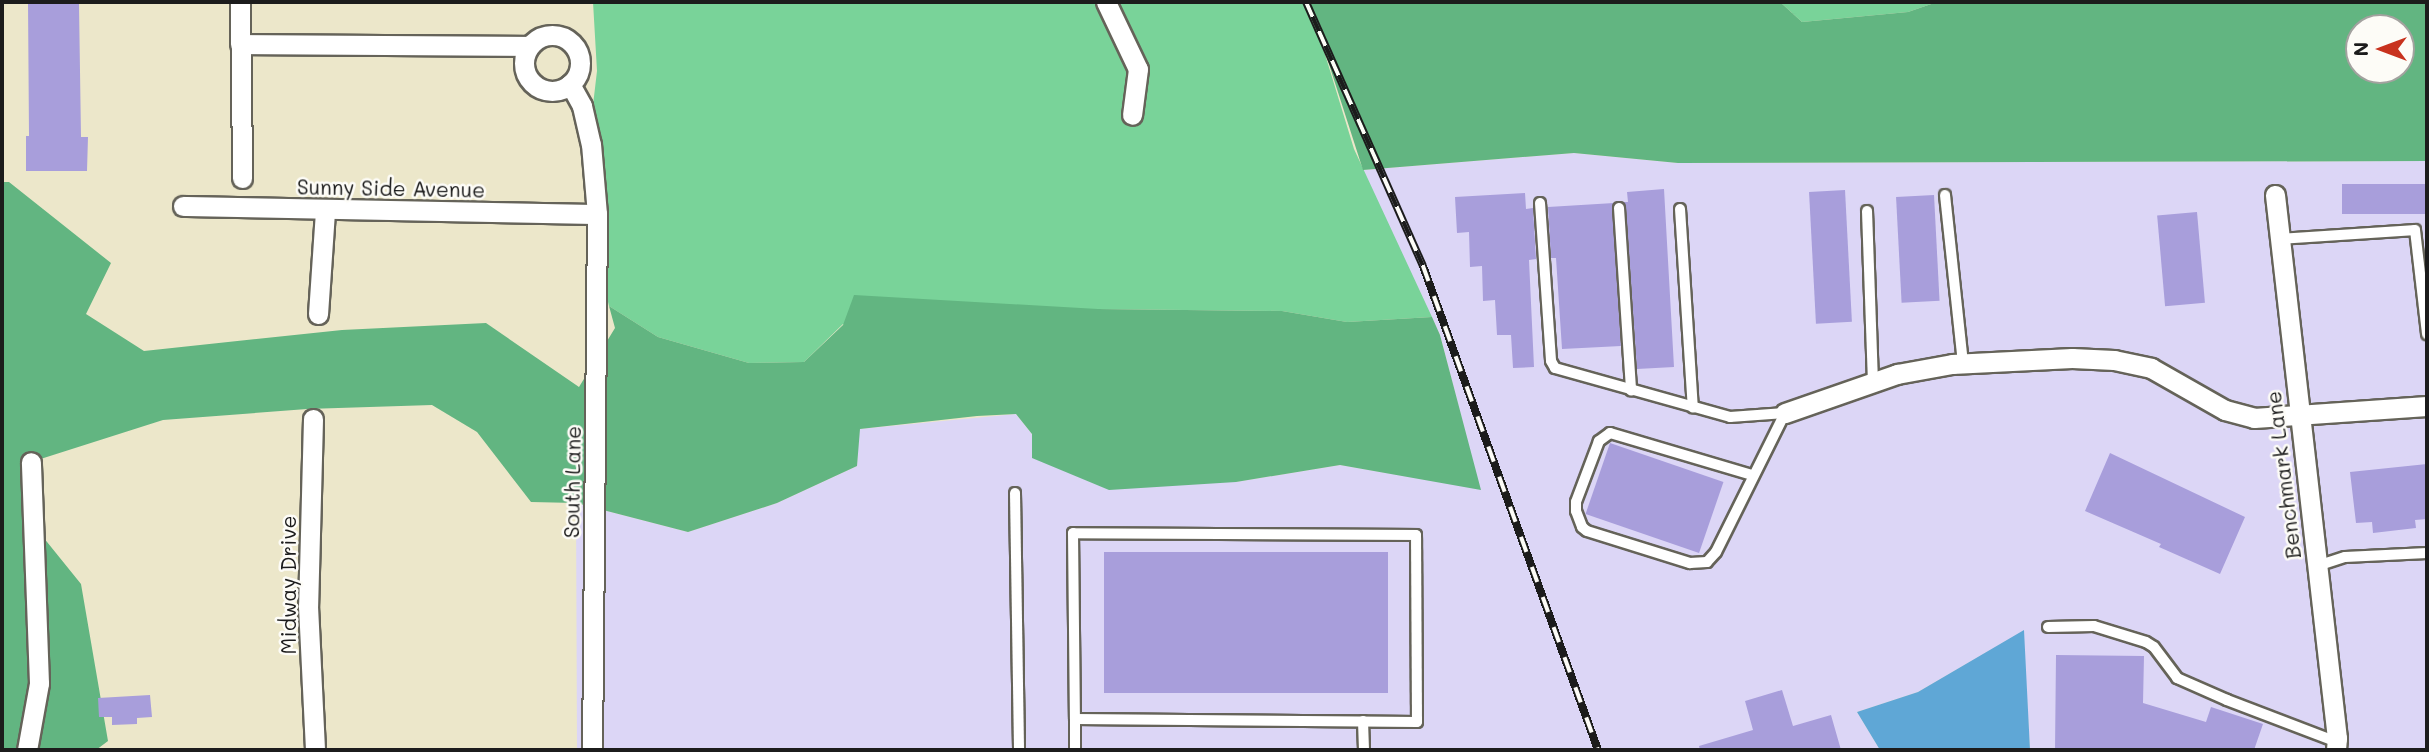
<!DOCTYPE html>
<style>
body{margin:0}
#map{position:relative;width:2429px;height:752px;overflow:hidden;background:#ece7ca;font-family:Mali,sans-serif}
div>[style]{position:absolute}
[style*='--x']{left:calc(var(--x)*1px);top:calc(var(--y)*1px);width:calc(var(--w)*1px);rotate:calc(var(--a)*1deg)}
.built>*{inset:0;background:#dcd6f6}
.green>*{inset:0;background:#79d399}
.forest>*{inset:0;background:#62b581}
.water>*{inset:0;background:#5fa7d6}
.building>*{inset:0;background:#a89edb;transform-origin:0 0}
.roads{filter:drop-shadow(2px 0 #656359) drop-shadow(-2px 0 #656359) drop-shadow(0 2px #656359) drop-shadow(0 -2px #656359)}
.lane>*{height:10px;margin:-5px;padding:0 5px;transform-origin:5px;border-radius:5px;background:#fff}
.street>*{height:19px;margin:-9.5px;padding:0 9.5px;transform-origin:9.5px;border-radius:9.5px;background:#fff}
.street>.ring{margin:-9.5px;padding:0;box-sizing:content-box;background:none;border:19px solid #fff;border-radius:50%}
.rail>*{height:8px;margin-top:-4px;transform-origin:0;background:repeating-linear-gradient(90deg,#fdfcf7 0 16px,#1c1c1c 0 32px);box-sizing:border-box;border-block:2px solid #1c1c1c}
span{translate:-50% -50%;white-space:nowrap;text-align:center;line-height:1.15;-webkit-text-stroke:5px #fdfcf7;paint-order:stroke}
.street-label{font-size:21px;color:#1c1c1c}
.frame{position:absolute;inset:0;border:4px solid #1c1c1c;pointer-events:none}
.north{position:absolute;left:2345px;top:14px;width:70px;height:70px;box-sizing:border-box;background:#fdfcf7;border:2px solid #a3a29f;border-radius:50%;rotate:270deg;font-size:19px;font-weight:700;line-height:28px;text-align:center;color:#1c1c1c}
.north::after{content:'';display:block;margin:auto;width:24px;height:32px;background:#c8321e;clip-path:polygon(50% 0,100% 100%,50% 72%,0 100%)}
</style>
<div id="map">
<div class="built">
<i style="clip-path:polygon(1574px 153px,1678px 163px,2427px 161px,2427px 750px,2030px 750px,2023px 631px,1918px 692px,1857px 712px,1880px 750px,577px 750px,576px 503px,688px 532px,777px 503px,857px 466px,859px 429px,1016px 414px,1032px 434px,1032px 458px,1236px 482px,1340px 465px,1480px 489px,1440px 335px,1363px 170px)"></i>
</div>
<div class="green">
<i style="clip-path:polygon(593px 2px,1309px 2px,1354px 149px,1432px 317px,1347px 322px,1282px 311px,1098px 309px,843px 324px,804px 362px,749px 363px,658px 337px,609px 306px,589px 224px,585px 173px,597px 71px)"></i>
<i style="clip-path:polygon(1780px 2px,1937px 2px,1908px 12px,1802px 22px)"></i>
</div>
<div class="forest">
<i style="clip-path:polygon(evenodd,1309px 2px,1780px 2px,1802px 22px,1908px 12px,1937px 2px,2427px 2px,2427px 161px,1678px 163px,1574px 153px,1363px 170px,1309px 2px,2359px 28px,2401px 28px,2401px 70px,2359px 70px,2359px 28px)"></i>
<i style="clip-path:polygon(2px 182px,9px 182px,111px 263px,86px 314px,144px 351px,342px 330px,486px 323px,579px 387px,615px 328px,609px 306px,658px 337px,749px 363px,804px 362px,843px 325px,854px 295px,1098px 309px,1282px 311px,1347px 322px,1432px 317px,1440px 335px,1481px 490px,1340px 465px,1236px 482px,1109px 490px,1032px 458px,1032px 434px,1016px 414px,977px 416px,860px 429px,857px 466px,777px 503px,688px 532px,576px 503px,531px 502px,477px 432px,432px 405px,307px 409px,163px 420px,28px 463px,22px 511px,81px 584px,108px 741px,96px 750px,2px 750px)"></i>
</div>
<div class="water">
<i style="clip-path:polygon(2024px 630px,2030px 750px,1880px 750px,1857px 712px,1918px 692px)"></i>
</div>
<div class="building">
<i style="clip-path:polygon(28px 3px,79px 4px,81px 137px,88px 137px,87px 171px,26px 171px,26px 136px,29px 136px)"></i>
<i style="left:2427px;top:184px;width:30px;height:85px;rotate:90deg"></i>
<i style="clip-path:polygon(1664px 189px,1674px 367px,1637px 369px,1626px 208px,1623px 202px,1628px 202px,1627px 192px)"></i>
<i style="left:1845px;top:190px;width:132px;height:36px;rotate:87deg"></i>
<i style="clip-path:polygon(1525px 193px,1526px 209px,1533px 208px,1536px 259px,1529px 260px,1534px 367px,1513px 368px,1511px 335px,1497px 335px,1495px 300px,1483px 301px,1482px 266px,1470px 267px,1469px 232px,1457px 233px,1455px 197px)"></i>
<i style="left:1934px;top:195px;width:106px;height:38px;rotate:87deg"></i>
<i style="clip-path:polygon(1614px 203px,1612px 208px,1621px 346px,1562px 349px,1556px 258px,1551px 258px,1548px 207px)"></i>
<i style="left:2197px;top:212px;width:91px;height:40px;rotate:85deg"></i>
<i style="left:1610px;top:443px;width:120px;height:75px;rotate:19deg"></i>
<i style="clip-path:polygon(2110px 453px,2245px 517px,2220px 574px,2159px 547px,2161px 544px,2085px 511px)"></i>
<i style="clip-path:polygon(2427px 464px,2427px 519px,2415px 520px,2416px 528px,2373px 533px,2372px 522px,2356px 523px,2350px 472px)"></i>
<i style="left:1104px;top:552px;width:284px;height:141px"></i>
<i style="clip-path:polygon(2056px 655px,2144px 656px,2143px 703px,2206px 722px,2211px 707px,2263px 724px,2254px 750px,2055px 750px)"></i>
<i style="clip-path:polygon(1782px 690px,1793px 726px,1831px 715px,1841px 750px,1700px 750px,1699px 746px,1753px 730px,1745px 701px)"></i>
<i style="clip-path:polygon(150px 695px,152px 717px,137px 718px,137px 724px,112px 725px,112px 717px,99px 717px,98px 698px)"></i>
</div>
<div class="roads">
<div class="lane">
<i style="--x:1945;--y:195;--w:169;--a:83.9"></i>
<i style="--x:1540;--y:203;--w:158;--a:86"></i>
<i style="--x:1551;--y:361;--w:8;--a:60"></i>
<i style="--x:1555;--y:368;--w:182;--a:15.6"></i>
<i style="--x:1730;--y:417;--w:55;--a:-4.2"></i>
<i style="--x:1619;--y:208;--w:183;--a:86.2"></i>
<i style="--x:1680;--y:209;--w:199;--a:86.3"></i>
<i style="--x:1867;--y:211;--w:172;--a:88"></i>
<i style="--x:2280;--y:239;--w:135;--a:-3.8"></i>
<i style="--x:2415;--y:230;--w:105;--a:83.4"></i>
<i style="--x:1752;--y:475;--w:148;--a:-163.5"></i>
<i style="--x:1610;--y:433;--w:14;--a:144"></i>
<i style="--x:1599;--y:441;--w:65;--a:110.7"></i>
<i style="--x:1576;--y:502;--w:9;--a:90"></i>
<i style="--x:1576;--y:511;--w:17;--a:69"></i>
<i style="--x:1582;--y:527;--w:6;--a:39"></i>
<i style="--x:1587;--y:531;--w:108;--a:17.3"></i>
<i style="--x:1690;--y:563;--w:17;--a:-3"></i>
<i style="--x:1707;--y:562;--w:13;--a:-48"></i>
<i style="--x:1716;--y:552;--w:155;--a:-63.6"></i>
<i style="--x:1015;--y:493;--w:257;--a:89.1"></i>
<i style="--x:2317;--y:566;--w:29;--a:-18"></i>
<i style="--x:2345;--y:557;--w:82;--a:-2.8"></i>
<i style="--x:2048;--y:627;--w:46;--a:-1.2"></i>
<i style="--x:2094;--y:626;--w:54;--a:17.1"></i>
<i style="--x:2146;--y:642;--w:9;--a:32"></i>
<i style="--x:2154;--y:647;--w:39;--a:53"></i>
<i style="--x:2177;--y:678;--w:55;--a:23.7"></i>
<i style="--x:2227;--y:700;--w:118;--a:20.9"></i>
<i style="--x:1075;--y:719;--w:342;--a:0.5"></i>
<i style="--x:1417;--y:722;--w:187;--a:-90.3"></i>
<i style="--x:1416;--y:535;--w:343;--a:-179.7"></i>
<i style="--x:1073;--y:533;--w:186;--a:89.4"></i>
<i style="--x:1075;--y:719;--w:31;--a:90"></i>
<i style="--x:1363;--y:721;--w:29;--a:88"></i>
</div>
<div class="street">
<i style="--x:240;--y:2;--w:176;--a:89.3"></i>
<i style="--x:1106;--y:2;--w:74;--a:64.5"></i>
<i style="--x:1138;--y:69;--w:46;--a:97.4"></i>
<i class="ring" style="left:524px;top:35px;width:37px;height:37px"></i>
<i style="--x:240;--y:44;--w:289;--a:0.4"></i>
<i style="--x:570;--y:84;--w:25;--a:61"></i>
<i style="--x:582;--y:106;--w:39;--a:77"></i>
<i style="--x:591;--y:144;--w:70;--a:85.1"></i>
<i style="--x:597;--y:214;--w:536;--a:90.53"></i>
<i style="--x:2275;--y:195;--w:547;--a:83.49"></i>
<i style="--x:2337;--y:738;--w:12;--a:95"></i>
<i style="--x:183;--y:206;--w:414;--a:1.1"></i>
<i style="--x:318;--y:314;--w:104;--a:-86.1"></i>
<i style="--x:1785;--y:413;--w:119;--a:-19.2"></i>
<i style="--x:1897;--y:374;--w:56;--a:-10.3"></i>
<i style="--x:1952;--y:364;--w:120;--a:-2.9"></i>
<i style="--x:2072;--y:358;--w:42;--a:2.7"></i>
<i style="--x:2114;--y:360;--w:38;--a:12"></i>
<i style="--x:2151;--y:368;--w:85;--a:29.6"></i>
<i style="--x:2225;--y:410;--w:30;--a:15"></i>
<i style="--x:2254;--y:418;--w:173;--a:-4"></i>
<i style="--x:313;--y:419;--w:187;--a:91.5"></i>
<i style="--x:308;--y:606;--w:144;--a:87.2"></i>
<i style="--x:27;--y:750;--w:68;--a:-79.8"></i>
<i style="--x:39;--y:683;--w:221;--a:-92.1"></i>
</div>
</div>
<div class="rail">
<i style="--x:1306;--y:2;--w:289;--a:66.1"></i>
<i style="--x:1423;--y:266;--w:515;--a:70.12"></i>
</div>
<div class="street-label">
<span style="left:391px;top:188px;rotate:1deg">Sunny Side Avenue</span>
<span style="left:2283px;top:475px;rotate:-97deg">Benchmark Lane</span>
<span style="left:572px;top:482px;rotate:-89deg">South Lane</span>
<span style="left:288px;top:585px;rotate:-90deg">Midway Drive</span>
</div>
<div class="frame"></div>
<div class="north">N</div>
</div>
